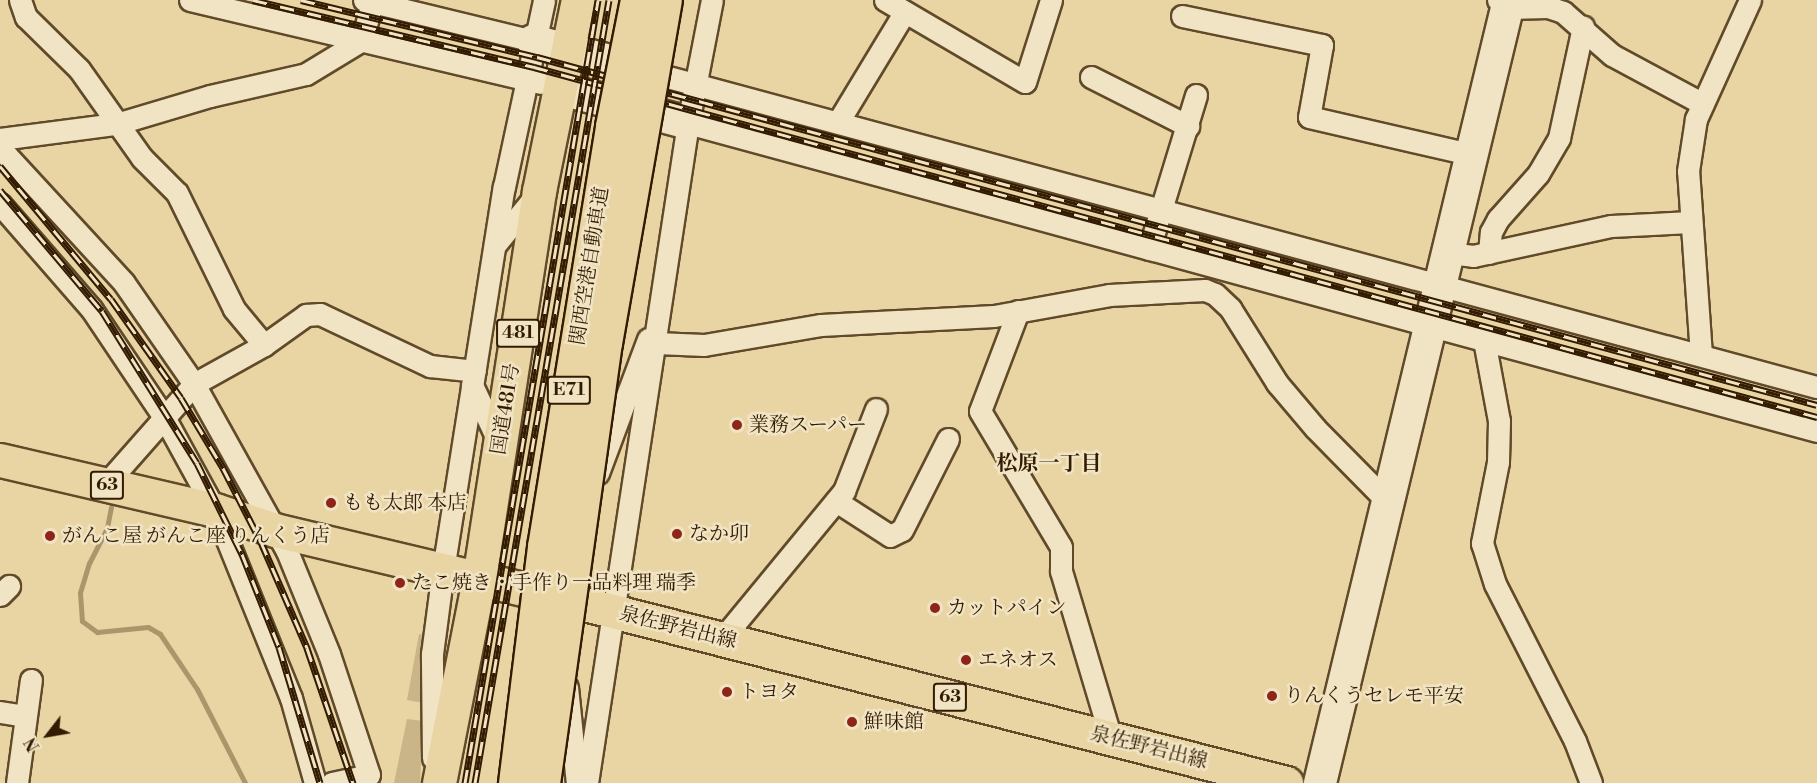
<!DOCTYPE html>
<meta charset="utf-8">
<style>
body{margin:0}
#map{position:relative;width:1817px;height:783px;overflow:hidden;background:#e9d5a4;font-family:"Libre Bodoni","Noto Serif JP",serif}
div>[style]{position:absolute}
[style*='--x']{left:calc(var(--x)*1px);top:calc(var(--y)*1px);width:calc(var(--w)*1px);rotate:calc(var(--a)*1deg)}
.green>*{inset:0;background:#cab588}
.stream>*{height:5px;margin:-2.5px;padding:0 2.5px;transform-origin:2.5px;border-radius:2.5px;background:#ab966c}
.roads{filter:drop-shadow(2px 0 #604a29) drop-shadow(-2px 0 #604a29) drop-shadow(0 2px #604a29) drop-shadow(0 -2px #604a29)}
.street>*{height:21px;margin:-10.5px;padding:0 10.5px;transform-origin:10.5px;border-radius:10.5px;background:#f1e4c4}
.secondary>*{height:32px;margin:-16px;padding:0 16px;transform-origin:16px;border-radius:16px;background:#f1e4c4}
.primary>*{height:33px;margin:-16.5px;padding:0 16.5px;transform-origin:16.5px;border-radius:16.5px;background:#e9d5a4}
.highway>*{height:33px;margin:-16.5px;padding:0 16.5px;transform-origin:16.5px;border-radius:16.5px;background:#e9d5a4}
.rail>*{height:7px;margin-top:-3.5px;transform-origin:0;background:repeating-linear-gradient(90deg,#f1e4c4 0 14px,#321b00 0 28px);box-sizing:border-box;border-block:2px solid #321b00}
.bridges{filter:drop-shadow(2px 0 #321b00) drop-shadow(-2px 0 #321b00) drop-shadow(0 2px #321b00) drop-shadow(0 -2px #321b00)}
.highway-bridge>*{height:33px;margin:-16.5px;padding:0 16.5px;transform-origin:16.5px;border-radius:16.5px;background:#e9d5a4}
.dots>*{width:16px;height:16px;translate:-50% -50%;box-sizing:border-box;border:3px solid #f1e4c4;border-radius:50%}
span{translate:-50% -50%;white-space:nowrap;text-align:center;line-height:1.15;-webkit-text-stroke:5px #f1e4c4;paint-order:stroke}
.shield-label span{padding:2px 4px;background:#f1e4c4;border:2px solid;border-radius:4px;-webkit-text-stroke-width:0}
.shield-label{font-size:18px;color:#321b00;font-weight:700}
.street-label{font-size:20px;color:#321b00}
.poi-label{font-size:20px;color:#321b00}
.left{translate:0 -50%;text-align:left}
.neighbourhood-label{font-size:21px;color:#321b00;font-weight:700}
.north{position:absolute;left:18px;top:705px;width:60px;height:60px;-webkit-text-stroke:4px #f1e4c4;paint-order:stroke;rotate:239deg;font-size:16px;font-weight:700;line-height:24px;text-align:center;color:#321b00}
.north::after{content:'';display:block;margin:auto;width:21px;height:27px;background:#321b00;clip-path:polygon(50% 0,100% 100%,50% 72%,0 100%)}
</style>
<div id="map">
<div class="green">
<i style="clip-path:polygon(419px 634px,428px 637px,423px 703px,407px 700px)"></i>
<i style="clip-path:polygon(407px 719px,423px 721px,420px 783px,394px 783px)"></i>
</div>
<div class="stream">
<i style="--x:111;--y:507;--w:21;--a:101"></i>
<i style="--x:107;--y:528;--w:39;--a:117"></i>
<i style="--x:89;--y:563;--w:31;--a:107"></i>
<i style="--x:80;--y:593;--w:28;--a:86"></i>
<i style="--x:82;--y:621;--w:19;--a:36"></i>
<i style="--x:97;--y:632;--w:51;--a:-5.6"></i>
<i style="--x:148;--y:627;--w:14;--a:30"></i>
<i style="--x:160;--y:634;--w:66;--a:56.1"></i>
<i style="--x:197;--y:689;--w:106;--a:62.9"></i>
</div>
<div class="roads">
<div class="street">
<i style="--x:20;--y:0;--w:18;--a:71"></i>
<i style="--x:26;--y:17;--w:74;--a:44.5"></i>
<i style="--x:79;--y:69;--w:109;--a:54.7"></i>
<i style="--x:142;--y:158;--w:49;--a:45"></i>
<i style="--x:177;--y:193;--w:129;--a:63.8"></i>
<i style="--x:234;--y:309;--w:47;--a:50.2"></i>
<i style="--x:190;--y:0;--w:360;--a:13.3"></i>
<i style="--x:364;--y:0;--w:174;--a:13.6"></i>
<i style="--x:885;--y:0;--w:162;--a:30.4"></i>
<i style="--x:1025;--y:82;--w:86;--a:-72.4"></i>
<i style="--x:1498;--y:0;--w:12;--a:42"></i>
<i style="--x:1507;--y:8;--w:41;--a:-1.4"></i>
<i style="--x:1548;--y:7;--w:16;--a:18"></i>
<i style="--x:1563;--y:12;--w:65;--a:41.3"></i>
<i style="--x:1612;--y:55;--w:103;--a:28.3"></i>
<i style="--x:1182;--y:16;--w:143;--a:11.7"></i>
<i style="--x:1322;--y:45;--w:73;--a:100.2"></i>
<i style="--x:1309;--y:117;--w:168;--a:13"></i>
<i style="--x:664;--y:76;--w:1194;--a:15.1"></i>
<i style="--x:1091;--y:77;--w:109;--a:26.8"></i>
<i style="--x:838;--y:122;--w:127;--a:-58.8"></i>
<i style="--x:688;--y:123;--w:1170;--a:15.26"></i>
<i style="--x:0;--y:139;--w:117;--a:-7.4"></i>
<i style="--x:116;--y:124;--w:98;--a:-16.6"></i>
<i style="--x:210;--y:96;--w:98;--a:-12.9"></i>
<i style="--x:306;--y:74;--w:66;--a:-31.3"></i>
<i style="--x:362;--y:40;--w:39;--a:-75"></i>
<i style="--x:0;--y:148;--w:183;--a:47.4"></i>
<i style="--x:124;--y:283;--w:123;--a:55.3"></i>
<i style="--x:194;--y:384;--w:191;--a:60.9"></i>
<i style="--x:287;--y:551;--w:111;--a:67.8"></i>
<i style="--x:329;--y:654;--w:127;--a:71.7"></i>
<i style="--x:369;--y:775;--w:38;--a:168"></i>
<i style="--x:0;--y:204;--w:140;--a:49"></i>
<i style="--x:92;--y:310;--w:129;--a:56.1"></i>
<i style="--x:164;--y:417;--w:106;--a:61.3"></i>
<i style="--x:215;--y:510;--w:203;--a:68"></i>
<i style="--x:291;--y:698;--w:88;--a:74.2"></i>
<i style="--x:495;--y:245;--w:65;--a:-50.6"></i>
<i style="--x:1149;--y:249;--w:161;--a:-73"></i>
<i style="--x:1449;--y:253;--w:24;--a:7"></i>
<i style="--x:1473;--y:256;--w:141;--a:-12.3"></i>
<i style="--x:1611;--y:226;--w:80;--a:-2.9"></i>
<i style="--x:1489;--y:253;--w:21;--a:-85"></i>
<i style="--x:1491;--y:232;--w:15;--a:-62"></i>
<i style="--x:1498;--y:219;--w:60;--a:-48.4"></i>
<i style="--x:1538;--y:174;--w:42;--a:-59.7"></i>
<i style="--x:1559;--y:138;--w:114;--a:-77.8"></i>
<i style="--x:1018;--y:311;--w:107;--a:110.8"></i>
<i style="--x:980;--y:411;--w:158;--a:59.2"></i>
<i style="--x:1061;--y:547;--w:24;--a:90"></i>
<i style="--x:1061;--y:571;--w:175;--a:73.4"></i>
<i style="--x:1484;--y:340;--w:82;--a:79.5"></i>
<i style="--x:1499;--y:421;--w:41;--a:91.4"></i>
<i style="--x:1498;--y:462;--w:83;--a:101.2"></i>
<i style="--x:1482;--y:543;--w:43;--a:72.4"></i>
<i style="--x:1495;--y:584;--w:176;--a:63"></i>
<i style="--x:1575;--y:741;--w:45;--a:69.1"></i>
<i style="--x:656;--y:343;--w:48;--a:2.4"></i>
<i style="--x:704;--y:345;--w:119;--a:-9.7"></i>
<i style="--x:821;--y:325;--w:173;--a:-3"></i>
<i style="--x:994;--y:316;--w:117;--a:-10.3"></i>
<i style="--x:1109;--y:295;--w:96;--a:-3"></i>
<i style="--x:1205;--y:290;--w:11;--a:22"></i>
<i style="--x:1215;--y:294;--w:21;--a:43"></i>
<i style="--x:1230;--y:308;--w:89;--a:57.9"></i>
<i style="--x:1277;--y:383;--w:59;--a:49.8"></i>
<i style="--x:1315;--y:428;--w:104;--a:45.4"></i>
<i style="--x:1701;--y:355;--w:184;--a:-94"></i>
<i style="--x:1688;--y:171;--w:53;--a:-81.3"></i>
<i style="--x:1696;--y:119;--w:131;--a:-65.6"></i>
<i style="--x:472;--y:385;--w:64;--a:65"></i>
<i style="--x:598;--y:473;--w:143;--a:-69.5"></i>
<i style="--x:105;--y:485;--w:135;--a:-48.6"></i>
<i style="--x:194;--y:384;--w:80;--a:-29.1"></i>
<i style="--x:264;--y:345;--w:52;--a:-35.5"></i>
<i style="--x:306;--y:315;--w:14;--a:-4"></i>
<i style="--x:320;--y:314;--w:122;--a:25.3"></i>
<i style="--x:430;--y:366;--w:45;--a:6.3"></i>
<i style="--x:836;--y:501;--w:64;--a:32.9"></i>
<i style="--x:890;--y:536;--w:13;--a:-27"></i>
<i style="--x:902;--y:530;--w:102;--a:-63.2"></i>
<i style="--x:0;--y:595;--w:13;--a:-45"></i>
<i style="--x:722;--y:639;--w:192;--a:-50.5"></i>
<i style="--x:844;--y:491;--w:88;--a:-68.7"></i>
<i style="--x:567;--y:687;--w:97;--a:84.1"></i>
<i style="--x:0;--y:712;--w:25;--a:9"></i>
<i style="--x:433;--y:758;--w:104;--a:-90.6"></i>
<i style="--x:432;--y:654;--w:85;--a:-82.5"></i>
<i style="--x:443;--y:570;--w:388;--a:-81"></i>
<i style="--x:504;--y:187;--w:191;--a:-77.9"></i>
<i style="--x:17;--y:783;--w:104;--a:-82.3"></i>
<i style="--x:587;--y:783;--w:668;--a:-81.3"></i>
<i style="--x:688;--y:123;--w:125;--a:-79"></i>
</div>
<div class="secondary">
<i style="--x:533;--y:41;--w:119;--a:14.6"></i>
<i style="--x:558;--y:88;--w:135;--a:15.1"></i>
<i style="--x:1320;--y:783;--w:805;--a:-76.43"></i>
</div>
<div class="primary">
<i style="--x:0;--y:460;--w:221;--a:13.1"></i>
<i style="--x:215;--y:510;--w:63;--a:18.4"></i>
<i style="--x:275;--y:530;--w:310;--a:13.4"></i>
<i style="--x:577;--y:602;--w:732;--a:14.32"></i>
</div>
<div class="highway">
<i style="--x:439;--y:783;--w:208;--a:-78.9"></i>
<i style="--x:479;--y:579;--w:393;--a:-81.2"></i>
<i style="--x:539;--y:191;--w:195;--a:-78.5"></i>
</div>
</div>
<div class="rail">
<i style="--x:253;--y:0;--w:289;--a:13.4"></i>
<i style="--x:534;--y:67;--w:1330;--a:15.26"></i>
<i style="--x:301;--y:0;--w:243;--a:13.6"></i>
<i style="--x:537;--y:57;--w:1326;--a:15.21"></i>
<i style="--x:0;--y:166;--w:173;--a:50.2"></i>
<i style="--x:111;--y:299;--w:121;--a:54.7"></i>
<i style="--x:181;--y:398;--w:82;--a:59"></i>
<i style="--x:223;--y:468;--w:83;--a:62.8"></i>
<i style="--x:261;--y:542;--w:116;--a:66.5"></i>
<i style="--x:307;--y:648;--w:143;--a:71.2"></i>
<i style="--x:0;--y:190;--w:158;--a:49.9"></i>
<i style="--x:102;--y:311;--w:179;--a:58"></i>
<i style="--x:197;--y:463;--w:102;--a:63.7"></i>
<i style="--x:242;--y:554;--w:100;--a:68.3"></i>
<i style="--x:279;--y:647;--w:142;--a:73.2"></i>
<i style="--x:465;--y:783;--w:794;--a:-80.36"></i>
<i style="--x:475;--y:783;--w:794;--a:-80.29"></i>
</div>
<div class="bridges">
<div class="highway-bridge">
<i style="--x:515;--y:783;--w:238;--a:-83"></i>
<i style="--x:544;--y:547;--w:426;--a:-80.8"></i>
<i style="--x:612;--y:126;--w:128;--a:-78.8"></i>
<i style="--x:543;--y:783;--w:444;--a:-82"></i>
<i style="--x:605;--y:343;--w:348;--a:-80.1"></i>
</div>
</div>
<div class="dots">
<i style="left:737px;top:425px;background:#8f2418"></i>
<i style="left:331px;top:503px;background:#8f2418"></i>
<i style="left:677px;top:534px;background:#8f2418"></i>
<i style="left:50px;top:536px;background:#8f2418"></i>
<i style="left:400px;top:583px;background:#8f2418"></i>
<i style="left:935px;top:608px;background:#8f2418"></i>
<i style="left:966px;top:660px;background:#8f2418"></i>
<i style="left:727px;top:692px;background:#8f2418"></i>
<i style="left:1272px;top:696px;background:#8f2418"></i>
<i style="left:852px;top:722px;background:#8f2418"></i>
</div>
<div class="shield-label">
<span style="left:518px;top:333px">481</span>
<span style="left:569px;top:390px">E71</span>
<span style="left:107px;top:485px">63</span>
<span style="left:950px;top:697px">63</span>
</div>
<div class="street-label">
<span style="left:590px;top:266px;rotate:-81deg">関西空港自動車道</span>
<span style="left:506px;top:409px;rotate:-81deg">国道481号</span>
<span style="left:678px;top:628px;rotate:14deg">泉佐野岩出線</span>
<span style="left:1149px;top:748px;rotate:14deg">泉佐野岩出線</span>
</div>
<div class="poi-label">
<span class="left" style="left:749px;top:425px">業務スーパー</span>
<span class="left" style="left:343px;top:503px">もも太郎 本店</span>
<span class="left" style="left:689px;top:534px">なか卯</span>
<span class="left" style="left:62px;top:536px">がんこ屋 がんこ座 りんくう店</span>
<span class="left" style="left:412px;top:583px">たこ焼き・手作り一品料理 瑞季</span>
<span class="left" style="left:947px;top:608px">カットパイン</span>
<span class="left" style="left:978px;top:660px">エネオス</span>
<span class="left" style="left:739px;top:692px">トヨタ</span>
<span class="left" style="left:1284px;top:696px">りんくうセレモ平安</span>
<span class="left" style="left:864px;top:722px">鮮味館</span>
</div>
<div class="neighbourhood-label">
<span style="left:1049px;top:464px">松原一丁目</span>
</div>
<div class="north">N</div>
</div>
